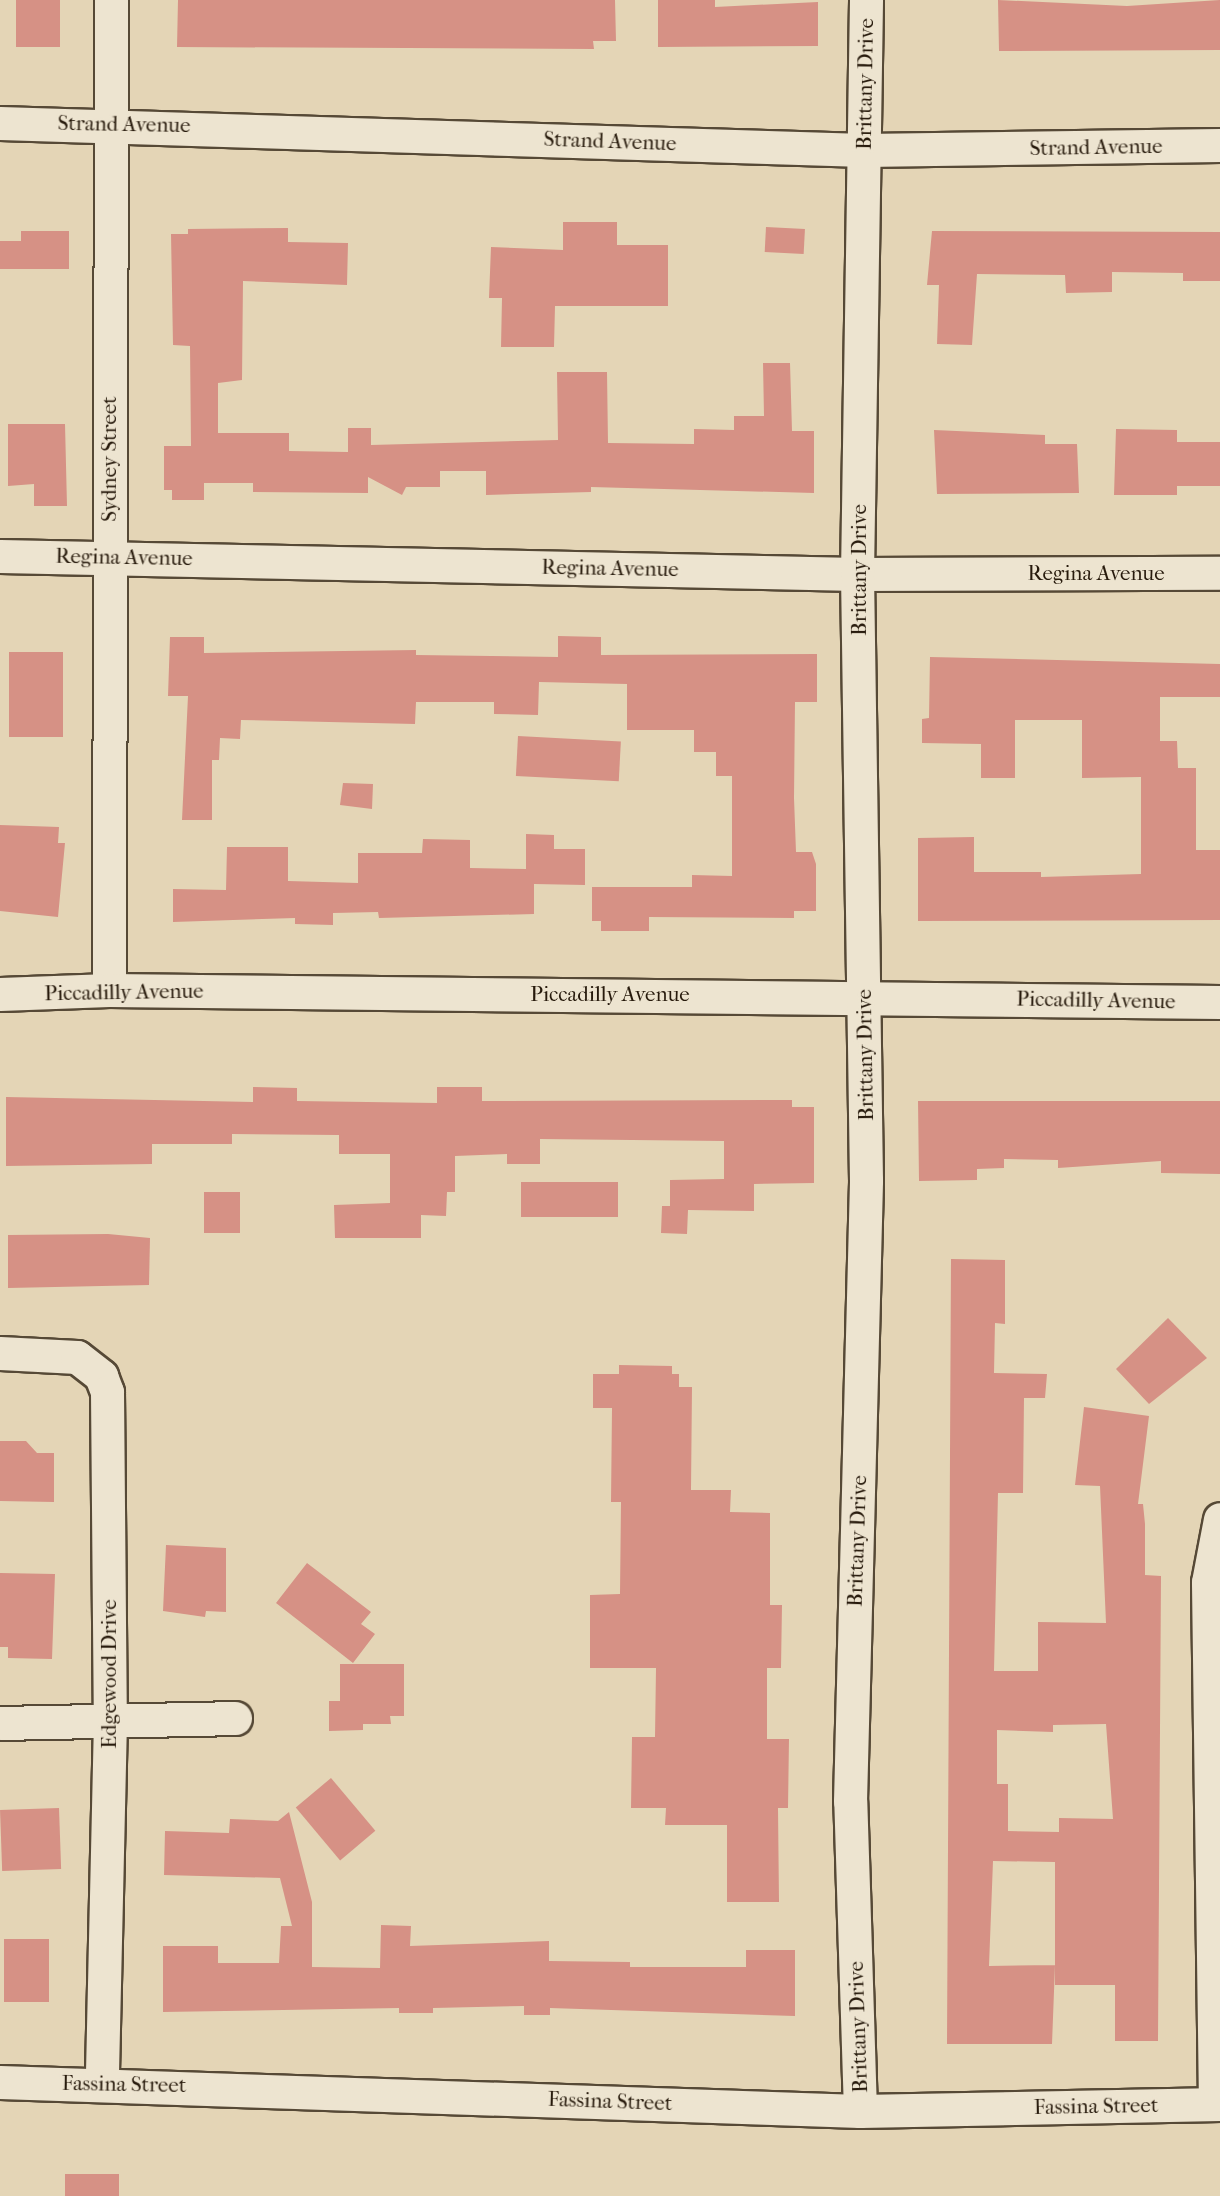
<!DOCTYPE html>
<style>
body{margin:0}
#map{position:relative;width:1220px;height:2196px;overflow:hidden;background:#e4d5b6;font-family:"IM FELL French Canon",serif}
div>[style]{position:absolute}
[style*='--x']{left:calc(var(--x)*1px);top:calc(var(--y)*1px);width:calc(var(--w)*1px);rotate:calc(var(--a)*1deg)}
.building>*{inset:0;background:#d69185;transform-origin:0 0}
.roads{filter:drop-shadow(2px 0 #564936) drop-shadow(-2px 0 #564936) drop-shadow(0 2px #564936) drop-shadow(0 -2px #564936)}
.minor>*{height:33px;margin:-16.5px;padding:0 16.5px;transform-origin:16.5px;border-radius:16.5px;background:#ede4d0}
.tertiary>*{height:33px;margin:-16.5px;padding:0 16.5px;transform-origin:16.5px;border-radius:16.5px;background:#ede4d0}
span{translate:-50% -50%;white-space:nowrap;text-align:center;line-height:1.15;-webkit-text-stroke:4.5px #ede4d0;paint-order:stroke}
.street-label{font-size:21px;color:#271a0c}
</style>
<div id="map">
<div class="building">
<i style="left:16px;top:0;width:44px;height:47px"></i>
<i style="clip-path:polygon(178px 0,615px 0,616px 41px,593px 41px,594px 49px,177px 47px)"></i>
<i style="clip-path:polygon(658px 0,715px 0,715px 7px,818px 2px,818px 46px,658px 47px)"></i>
<i style="clip-path:polygon(998px 0,1127px 6px,1220px 0,1220px 50px,999px 51px)"></i>
<i style="clip-path:polygon(563px 222px,617px 222px,617px 245px,668px 245px,668px 306px,555px 306px,554px 347px,501px 347px,502px 298px,489px 298px,491px 247px,563px 250px)"></i>
<i style="left:766px;top:227px;width:39px;height:25px;rotate:3deg"></i>
<i style="clip-path:polygon(288px 228px,288px 242px,348px 243px,347px 285px,243px 281px,242px 380px,218px 383px,218px 433px,289px 433px,289px 451px,348px 452px,348px 428px,371px 428px,371px 445px,558px 440px,557px 372px,607px 372px,608px 443px,694px 444px,694px 429px,734px 430px,734px 416px,764px 416px,763px 363px,790px 363px,792px 431px,814px 431px,814px 493px,591px 487px,591px 492px,486px 495px,486px 471px,440px 471px,440px 487px,406px 487px,402px 495px,368px 477px,368px 493px,253px 492px,253px 483px,204px 483px,204px 500px,172px 500px,172px 490px,164px 490px,164px 446px,191px 446px,190px 346px,173px 345px,171px 234px,188px 234px,188px 229px)"></i>
<i style="clip-path:polygon(21px 231px,69px 231px,69px 269px,0 269px,0 241px,21px 241px)"></i>
<i style="clip-path:polygon(932px 231px,1220px 232px,1220px 281px,1183px 281px,1183px 273px,1112px 272px,1112px 292px,1066px 293px,1065px 275px,977px 274px,972px 345px,937px 344px,939px 285px,927px 285px)"></i>
<i style="clip-path:polygon(8px 424px,65px 424px,67px 506px,34px 506px,34px 484px,8px 486px)"></i>
<i style="clip-path:polygon(1116px 429px,1177px 430px,1177px 442px,1220px 442px,1220px 486px,1177px 486px,1177px 495px,1114px 495px)"></i>
<i style="clip-path:polygon(934px 430px,1045px 435px,1045px 444px,1077px 444px,1079px 493px,937px 494px)"></i>
<i style="clip-path:polygon(558px 636px,601px 637px,601px 655px,817px 654px,817px 702px,795px 702px,794px 798px,796px 852px,812px 852px,816px 864px,816px 911px,794px 911px,794px 918px,649px 917px,649px 931px,601px 931px,601px 921px,592px 921px,592px 887px,692px 887px,692px 875px,732px 876px,732px 776px,716px 776px,716px 752px,694px 752px,694px 730px,627px 730px,627px 684px,539px 682px,538px 715px,494px 714px,494px 702px,416px 702px,415px 724px,241px 720px,240px 739px,220px 738px,219px 760px,212px 760px,212px 820px,182px 820px,188px 696px,168px 696px,170px 637px,204px 637px,204px 653px,416px 650px,416px 655px,558px 657px)"></i>
<i style="left:9px;top:652px;width:54px;height:85px"></i>
<i style="clip-path:polygon(930px 657px,1220px 664px,1220px 697px,1160px 697px,1160px 741px,1177px 741px,1178px 768px,1196px 768px,1196px 850px,1220px 850px,1220px 920px,918px 921px,918px 838px,974px 837px,974px 872px,1041px 872px,1041px 877px,1141px 874px,1141px 777px,1082px 778px,1082px 720px,1015px 720px,1015px 778px,981px 778px,981px 744px,922px 743px,922px 719px,929px 718px)"></i>
<i style="left:518px;top:736px;width:103px;height:40px;rotate:3deg"></i>
<i style="clip-path:polygon(343px 783px,373px 784px,372px 809px,340px 805px)"></i>
<i style="clip-path:polygon(0 825px,59px 827px,58px 843px,65px 843px,58px 917px,0 911px)"></i>
<i style="clip-path:polygon(526px 834px,554px 835px,554px 849px,585px 849px,585px 885px,534px 884px,534px 914px,379px 918px,378px 912px,333px 913px,333px 925px,295px 924px,295px 918px,173px 922px,173px 889px,226px 890px,227px 847px,288px 847px,288px 881px,358px 883px,358px 853px,422px 853px,423px 839px,470px 840px,470px 868px,526px 869px)"></i>
<i style="clip-path:polygon(253px 1087px,297px 1088px,297px 1101px,437px 1103px,437px 1087px,482px 1087px,482px 1101px,792px 1100px,792px 1107px,814px 1107px,814px 1183px,754px 1184px,754px 1211px,688px 1210px,687px 1234px,661px 1233px,662px 1206px,670px 1206px,670px 1180px,724px 1179px,724px 1141px,540px 1139px,540px 1164px,507px 1164px,507px 1154px,455px 1156px,455px 1192px,447px 1192px,446px 1216px,421px 1215px,421px 1238px,335px 1238px,334px 1205px,390px 1203px,390px 1154px,339px 1154px,339px 1135px,232px 1134px,232px 1144px,152px 1144px,152px 1164px,6px 1166px,6px 1097px,253px 1102px)"></i>
<i style="clip-path:polygon(918px 1101px,1220px 1101px,1220px 1174px,1161px 1173px,1161px 1161px,1058px 1168px,1058px 1160px,1004px 1159px,1004px 1168px,977px 1169px,977px 1180px,919px 1181px)"></i>
<i style="left:618px;top:1182px;width:35px;height:97px;rotate:90deg"></i>
<i style="left:204px;top:1192px;width:36px;height:41px"></i>
<i style="clip-path:polygon(108px 1234px,150px 1238px,149px 1285px,8px 1288px,8px 1235px)"></i>
<i style="clip-path:polygon(evenodd,951px 1259px,1005px 1260px,1005px 1324px,995px 1323px,994px 1373px,1047px 1374px,1045px 1398px,1024px 1398px,1023px 1493px,998px 1493px,994px 1671px,1038px 1671px,1038px 1622px,1106px 1623px,1100px 1486px,1075px 1485px,1084px 1407px,1149px 1416px,1138px 1504px,1143px 1504px,1145px 1524px,1145px 1575px,1161px 1576px,1158px 2041px,1115px 2041px,1115px 1985px,1055px 1985px,1055px 1862px,993px 1861px,989px 1966px,1055px 1965px,1052px 2044px,947px 2044px,951px 1259px,1106px 1724px,1113px 1819px,1059px 1818px,1059px 1832px,1008px 1831px,1008px 1784px,997px 1784px,997px 1730px,1053px 1732px,1053px 1725px,1106px 1724px)"></i>
<i style="clip-path:polygon(1168px 1318px,1207px 1358px,1149px 1404px,1116px 1369px)"></i>
<i style="clip-path:polygon(619px 1365px,672px 1366px,672px 1374px,679px 1374px,679px 1387px,692px 1387px,691px 1490px,731px 1490px,730px 1512px,770px 1513px,770px 1605px,782px 1605px,781px 1668px,767px 1668px,767px 1739px,789px 1739px,788px 1808px,778px 1808px,779px 1902px,727px 1902px,727px 1825px,665px 1825px,666px 1808px,631px 1808px,632px 1737px,655px 1737px,656px 1668px,590px 1668px,590px 1595px,620px 1594px,621px 1502px,611px 1502px,612px 1408px,593px 1408px,593px 1374px,619px 1374px)"></i>
<i style="clip-path:polygon(0 1441px,26px 1441px,37px 1453px,54px 1453px,54px 1502px,0 1501px)"></i>
<i style="clip-path:polygon(166px 1545px,226px 1548px,226px 1612px,206px 1611px,205px 1617px,163px 1611px)"></i>
<i style="clip-path:polygon(307px 1563px,371px 1612px,361px 1624px,375px 1634px,353px 1663px,276px 1603px)"></i>
<i style="clip-path:polygon(0 1573px,55px 1574px,52px 1659px,8px 1658px,8px 1647px,0 1647px)"></i>
<i style="clip-path:polygon(340px 1664px,404px 1664px,404px 1716px,390px 1716px,391px 1724px,363px 1724px,363px 1730px,329px 1731px,329px 1701px,340px 1701px)"></i>
<i style="left:331px;top:1778px;width:69px;height:46px;rotate:50deg"></i>
<i style="left:59px;top:1808px;width:61px;height:59px;rotate:88deg"></i>
<i style="clip-path:polygon(289px 1812px,312px 1902px,312px 1967px,380px 1968px,381px 1925px,411px 1926px,410px 1946px,549px 1941px,549px 1961px,630px 1962px,630px 1967px,746px 1967px,746px 1950px,795px 1950px,795px 2016px,550px 2008px,550px 2015px,524px 2015px,524px 2006px,433px 2008px,433px 2013px,399px 2013px,399px 2008px,163px 2012px,163px 1946px,218px 1946px,218px 1963px,279px 1963px,281px 1926px,292px 1926px,280px 1878px,164px 1875px,165px 1831px,229px 1833px,230px 1819px,278px 1821px)"></i>
<i style="left:4px;top:1939px;width:45px;height:63px"></i>
<i style="left:65px;top:2174px;width:54px;height:22px"></i>
</div>
<div class="roads">
<div class="minor">
<i style="--x:0;--y:123;--w:864;--a:1.79"></i>
<i style="--x:864;--y:150;--w:356;--a:-0.8"></i>
<i style="--x:0;--y:556;--w:857;--a:1.2"></i>
<i style="--x:857;--y:574;--w:363;--a:-0.2"></i>
<i style="--x:109;--y:990;--w:990;--a:-89.88"></i>
<i style="--x:0;--y:994;--w:109;--a:-2.1"></i>
<i style="--x:109;--y:990;--w:1111;--a:0.62"></i>
<i style="--x:0;--y:1353;--w:77;--a:3"></i>
<i style="--x:77;--y:1357;--w:31;--a:38"></i>
<i style="--x:101;--y:1376;--w:17;--a:69"></i>
<i style="--x:107;--y:1392;--w:328;--a:89.5"></i>
<i style="--x:110;--y:1720;--w:362;--a:91.3"></i>
<i style="--x:0;--y:1723;--w:235;--a:-1.2"></i>
<i style="--x:1215;--y:2104;--w:522;--a:-90.77"></i>
<i style="--x:1208;--y:1582;--w:64;--a:-79.2"></i>
<i style="--x:860;--y:2111;--w:310;--a:-91.8"></i>
<i style="--x:850;--y:1801;--w:621;--a:-88.52"></i>
<i style="--x:866;--y:1180;--w:606;--a:-90.85"></i>
<i style="--x:857;--y:574;--w:574;--a:-89.1"></i>
</div>
<div class="tertiary">
<i style="--x:0;--y:2082;--w:860;--a:1.93"></i>
<i style="--x:860;--y:2111;--w:360;--a:-1.1"></i>
</div>
</div>
<div class="street-label">
<span style="left:865px;top:84px;rotate:-89deg">Brittany Drive</span>
<span style="left:124px;top:124px;rotate:1deg">Strand Avenue</span>
<span style="left:610px;top:141px;rotate:2deg">Strand Avenue</span>
<span style="left:1096px;top:147px;rotate:-1deg">Strand Avenue</span>
<span style="left:109px;top:459px;rotate:-90deg">Sydney Street</span>
<span style="left:124px;top:557px;rotate:1deg">Regina Avenue</span>
<span style="left:610px;top:568px;rotate:1deg">Regina Avenue</span>
<span style="left:859px;top:570px;rotate:-90deg">Brittany Drive</span>
<span style="left:1096px;top:573px">Regina Avenue</span>
<span style="left:124px;top:992px;rotate:-1deg">Piccadilly Avenue</span>
<span style="left:610px;top:994px">Piccadilly Avenue</span>
<span style="left:1096px;top:1000px;rotate:1deg">Piccadilly Avenue</span>
<span style="left:865px;top:1055px;rotate:-91deg">Brittany Drive</span>
<span style="left:857px;top:1541px;rotate:-88deg">Brittany Drive</span>
<span style="left:109px;top:1674px;rotate:-90deg">Edgewood Drive</span>
<span style="left:858px;top:2027px;rotate:-92deg">Brittany Drive</span>
<span style="left:124px;top:2084px;rotate:1deg">Fassina Street</span>
<span style="left:610px;top:2101px;rotate:2deg">Fassina Street</span>
<span style="left:1096px;top:2106px;rotate:-1deg">Fassina Street</span>
</div>
</div>
